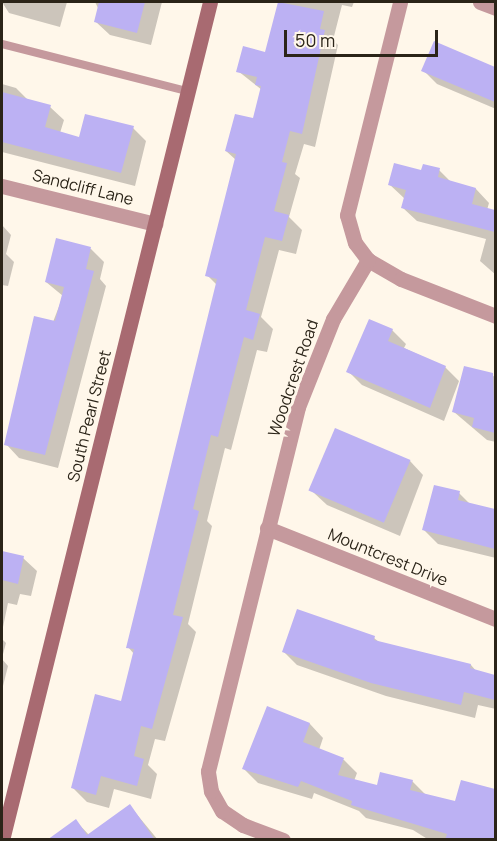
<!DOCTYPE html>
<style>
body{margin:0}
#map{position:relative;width:497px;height:841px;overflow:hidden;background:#fff7ea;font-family:Manrope,sans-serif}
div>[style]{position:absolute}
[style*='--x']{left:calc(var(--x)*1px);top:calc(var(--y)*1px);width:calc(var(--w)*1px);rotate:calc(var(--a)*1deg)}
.shadow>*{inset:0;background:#0003}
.building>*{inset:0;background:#bcb1f3;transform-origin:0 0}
.lane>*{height:8px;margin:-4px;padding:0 4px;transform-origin:4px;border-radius:4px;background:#c5999d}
.street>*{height:15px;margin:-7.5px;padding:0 7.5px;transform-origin:7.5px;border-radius:7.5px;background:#c5999d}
.secondary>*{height:15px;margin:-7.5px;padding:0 7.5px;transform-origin:7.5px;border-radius:7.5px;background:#a86a71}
span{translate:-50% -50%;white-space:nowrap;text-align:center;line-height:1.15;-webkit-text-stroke:6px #fff7ea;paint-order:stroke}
.street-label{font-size:16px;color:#2b2418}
.frame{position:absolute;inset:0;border:3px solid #2b2418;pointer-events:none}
.scale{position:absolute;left:284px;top:30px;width:154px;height:27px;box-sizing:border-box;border:3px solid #2b2418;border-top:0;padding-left:8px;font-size:18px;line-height:21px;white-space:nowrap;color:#2b2418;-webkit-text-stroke:4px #fff7ea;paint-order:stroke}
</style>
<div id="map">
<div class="shadow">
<i style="clip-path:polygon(2px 2px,67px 2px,60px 27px,9px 13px)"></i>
<i style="clip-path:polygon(95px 2px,162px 2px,151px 45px,110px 35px,96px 22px,99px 10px)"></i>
<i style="clip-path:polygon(279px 2px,354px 2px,352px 7px,342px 5px,333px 40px,338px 45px,315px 147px,304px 144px,295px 174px,300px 178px,289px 217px,302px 230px,296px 254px,279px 250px,261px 317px,273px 329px,267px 352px,257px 350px,231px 450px,225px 448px,207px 521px,212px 526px,188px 624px,196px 632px,165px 741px,155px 739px,148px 765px,157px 774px,151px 799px,114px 789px,109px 808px,87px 802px,73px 788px,122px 703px,134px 654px,128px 647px,217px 285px,207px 275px,236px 160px,226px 151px,254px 120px,262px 90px,238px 71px,266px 53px)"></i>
<i style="clip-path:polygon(435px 43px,496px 69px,496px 109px,437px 84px,423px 70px)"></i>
<i style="clip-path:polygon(2px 84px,16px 88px,29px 101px,50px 107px,64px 120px,60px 133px,80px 138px,133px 128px,146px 141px,135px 186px,2px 152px)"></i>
<i style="clip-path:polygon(439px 170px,452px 183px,476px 189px,489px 203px,487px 210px,496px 212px,496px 275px,480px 261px,486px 239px,417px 221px,403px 208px,405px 199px,389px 184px)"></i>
<i style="clip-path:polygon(2px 225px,11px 235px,6px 254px,14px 262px,8px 286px,2px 285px)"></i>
<i style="clip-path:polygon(57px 240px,91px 249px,104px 262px,100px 279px,106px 286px,58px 468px,19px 458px,6px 444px,63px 296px,46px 282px)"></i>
<i style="clip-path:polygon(392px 330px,406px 344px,404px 348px,445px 367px,459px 381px,444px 421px,362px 385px,348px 371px)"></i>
<i style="clip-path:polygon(492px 375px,496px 378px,496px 442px,487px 440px,454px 412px)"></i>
<i style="clip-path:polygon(410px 461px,423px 475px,400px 536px,327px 505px,313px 492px)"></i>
<i style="clip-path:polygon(459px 493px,471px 505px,496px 511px,496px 558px,438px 544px,424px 530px)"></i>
<i style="clip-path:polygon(2px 552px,23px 558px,37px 571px,31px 596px,20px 594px,17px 605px,8px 603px,2px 632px)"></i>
<i style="clip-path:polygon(374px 638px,379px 642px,471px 665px,477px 672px,496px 677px,496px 709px,478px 705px,475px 718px,386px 696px,297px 665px,284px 652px)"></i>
<i style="clip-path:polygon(2px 639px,6px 643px,2px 658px)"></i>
<i style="clip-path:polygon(2px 659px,8px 666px,2px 690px)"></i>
<i style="clip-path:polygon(268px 708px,310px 724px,323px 738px,319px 750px,344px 760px,357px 773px,354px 781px,378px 787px,412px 781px,426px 795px,456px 803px,462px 781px,496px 790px,496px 840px,429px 840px,413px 830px,366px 818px,359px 811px,314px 793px,312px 799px,258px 783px,244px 769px)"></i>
<i style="clip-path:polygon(130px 806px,158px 840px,60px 840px,76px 821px,89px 835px)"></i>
</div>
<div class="building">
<i style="clip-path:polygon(99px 2px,145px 2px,137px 33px,94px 22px)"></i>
<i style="clip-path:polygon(278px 2px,324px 11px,320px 29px,325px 30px,302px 134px,290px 131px,282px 162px,287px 163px,274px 211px,289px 215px,282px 241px,265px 237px,246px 310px,260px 314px,253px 340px,244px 337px,218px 437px,211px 435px,193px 509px,199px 511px,173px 615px,183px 617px,152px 729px,141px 726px,134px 756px,144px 759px,137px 786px,101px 776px,96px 795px,71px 788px,95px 694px,121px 701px,134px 649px,126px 648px,217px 279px,205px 276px,236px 154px,225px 151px,235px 114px,253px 118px,261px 86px,255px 85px,257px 77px,236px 72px,243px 46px,265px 52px)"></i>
<i style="clip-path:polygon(434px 41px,495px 67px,495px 102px,421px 71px)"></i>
<i style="clip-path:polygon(2px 92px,51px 105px,45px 127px,79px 137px,85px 114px,134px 126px,121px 173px,2px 142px)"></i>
<i style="clip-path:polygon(394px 163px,421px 170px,423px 164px,440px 168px,438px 177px,476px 188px,472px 204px,495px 210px,495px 232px,401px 208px,406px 190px,388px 185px)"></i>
<i style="clip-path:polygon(56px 238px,91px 247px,86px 269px,94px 271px,45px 455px,4px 445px,34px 316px,55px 321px,64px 287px,45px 282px)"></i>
<i style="clip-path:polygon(369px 319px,393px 329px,388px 341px,446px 366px,430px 408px,346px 372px)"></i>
<i style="clip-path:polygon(464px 366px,493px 373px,495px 433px,472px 427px,474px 418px,452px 412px)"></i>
<i style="left:335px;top:428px;width:82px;height:68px;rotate:23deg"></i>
<i style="clip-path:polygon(434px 485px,460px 491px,458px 500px,495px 509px,495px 549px,422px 530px)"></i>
<i style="clip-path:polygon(2px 551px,24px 556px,18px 584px,2px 580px)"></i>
<i style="clip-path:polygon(297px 609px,375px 636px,374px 640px,471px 664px,470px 668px,495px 675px,495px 700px,464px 692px,461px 705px,371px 683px,282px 652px)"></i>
<i style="clip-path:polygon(267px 706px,310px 723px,303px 742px,344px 758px,338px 775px,377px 785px,380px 772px,413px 780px,410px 790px,455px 801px,461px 780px,495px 789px,495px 840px,445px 840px,447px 834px,351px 805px,352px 801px,301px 781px,298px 787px,242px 769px)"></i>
<i style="clip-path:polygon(130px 804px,155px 840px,47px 840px,76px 819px,87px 835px)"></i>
</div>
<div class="lane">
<i style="--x:2;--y:44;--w:191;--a:14.3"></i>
</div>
<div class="street">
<i style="--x:480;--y:2;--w:17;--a:21"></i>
<i style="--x:2;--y:186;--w:158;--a:13.9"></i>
<i style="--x:368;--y:260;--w:38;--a:30"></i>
<i style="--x:401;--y:279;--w:102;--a:21.3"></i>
<i style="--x:267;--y:528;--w:246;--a:21.7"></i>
<i style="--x:283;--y:840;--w:43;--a:-159.4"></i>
<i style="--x:243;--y:825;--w:25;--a:-146"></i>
<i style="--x:222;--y:811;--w:23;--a:-119"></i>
<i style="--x:211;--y:791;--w:20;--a:-99"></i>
<i style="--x:208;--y:771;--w:375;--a:-76.1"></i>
<i style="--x:298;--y:407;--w:95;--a:-68.3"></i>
<i style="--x:333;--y:319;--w:69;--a:-59.3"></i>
<i style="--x:368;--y:260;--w:21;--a:-127"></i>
<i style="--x:355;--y:243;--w:29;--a:-106"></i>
<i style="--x:347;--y:215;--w:219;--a:-76"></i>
</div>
<div class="secondary">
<i style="--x:2;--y:840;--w:863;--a:-76.06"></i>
</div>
<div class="street-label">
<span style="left:83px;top:187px;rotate:14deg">Sandcliff Lane</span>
<span style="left:293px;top:378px;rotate:-71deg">Woodcrest Road</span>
<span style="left:89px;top:416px;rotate:-76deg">South Pearl Street</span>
<span style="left:388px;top:557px;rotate:22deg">Mountcrest Drive</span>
</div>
<div class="frame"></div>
<div class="scale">50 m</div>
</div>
